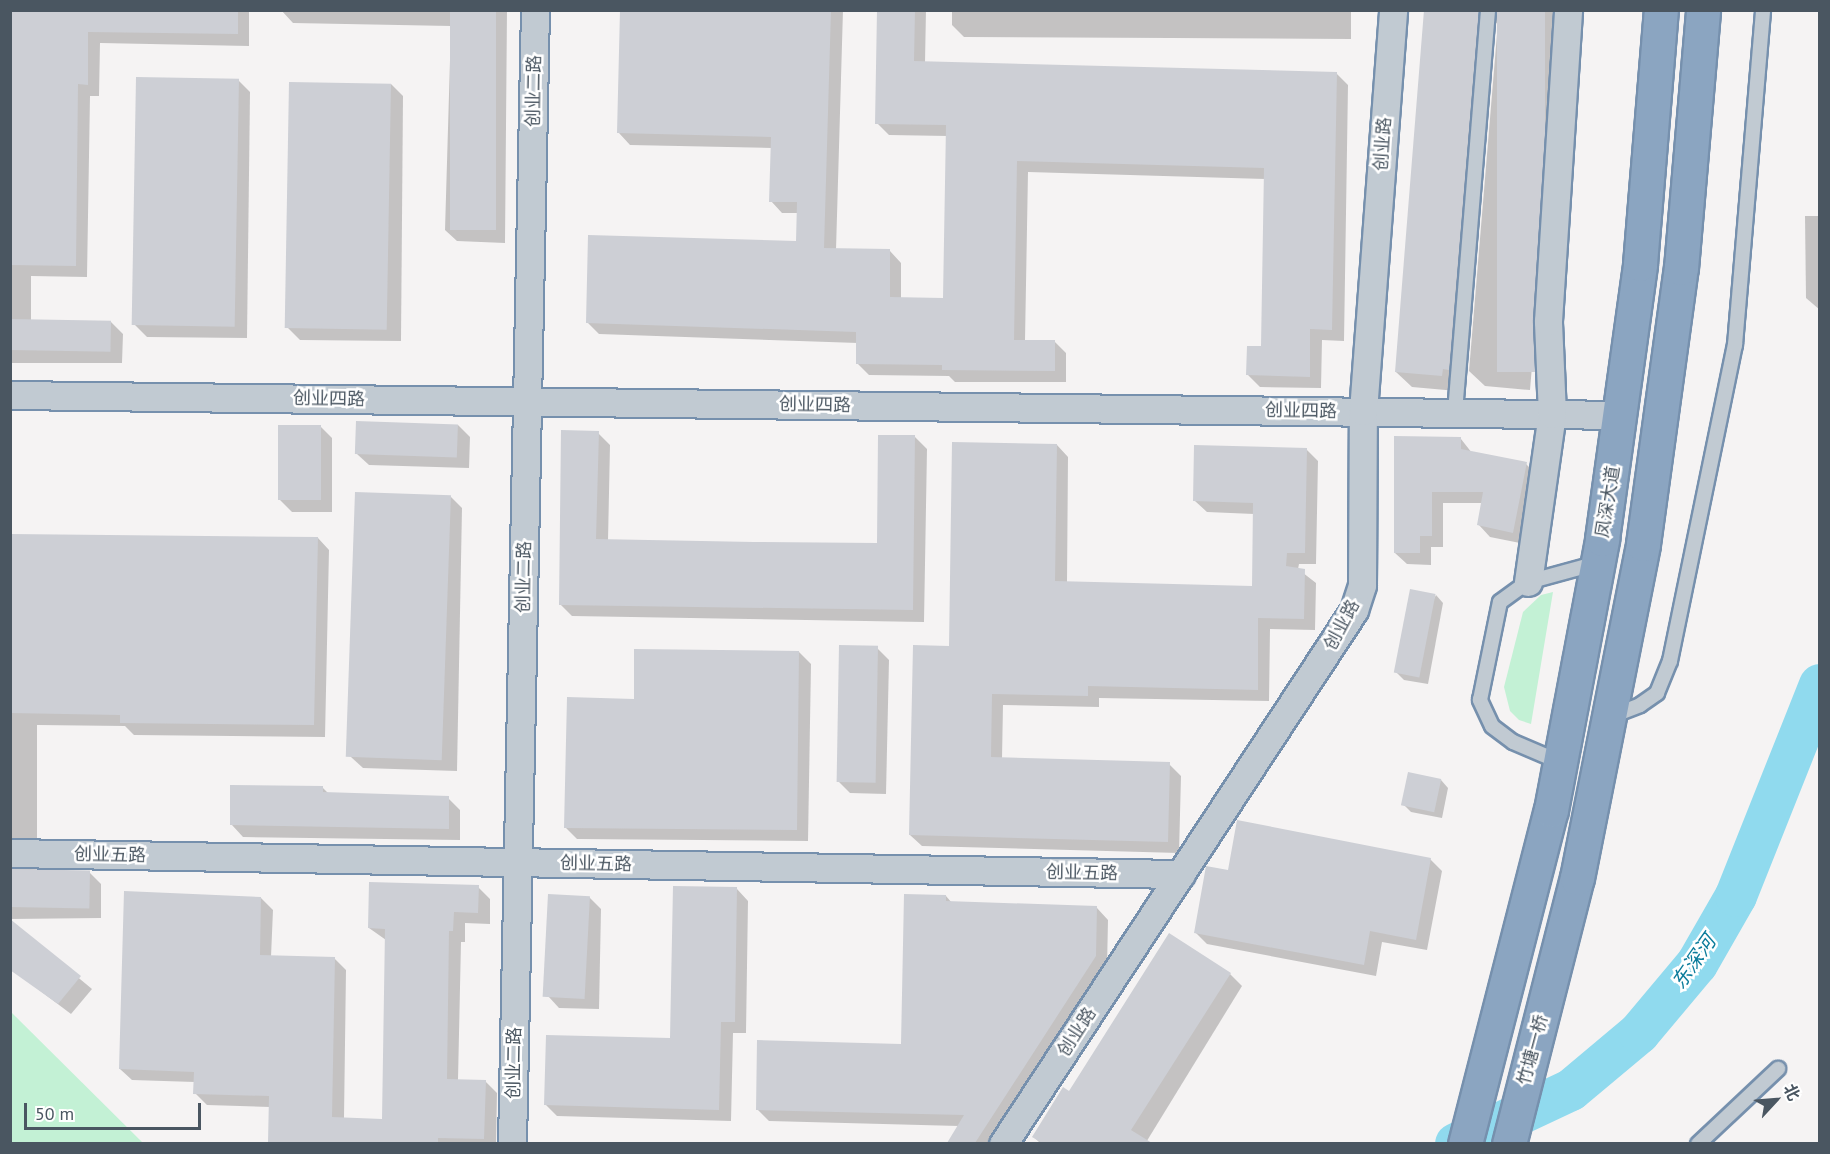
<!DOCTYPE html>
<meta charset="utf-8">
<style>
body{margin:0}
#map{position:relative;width:1830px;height:1154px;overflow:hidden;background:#f5f3f3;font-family:"PT Sans","Noto Sans SC",sans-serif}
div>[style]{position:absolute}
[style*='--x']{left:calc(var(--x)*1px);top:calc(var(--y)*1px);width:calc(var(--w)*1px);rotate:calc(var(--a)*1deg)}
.green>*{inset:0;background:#c3f1d5}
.shadow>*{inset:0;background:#0003}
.river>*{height:42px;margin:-21px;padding:0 21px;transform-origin:21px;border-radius:21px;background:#90daee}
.building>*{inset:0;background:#cdcfd5;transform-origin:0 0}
.roads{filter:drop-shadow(2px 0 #7690ad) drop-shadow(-2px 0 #7690ad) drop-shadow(0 2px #7690ad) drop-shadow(0 -2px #7690ad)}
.lane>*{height:14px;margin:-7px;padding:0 7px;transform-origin:7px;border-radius:7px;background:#c1cad2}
.street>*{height:27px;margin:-13.5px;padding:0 13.5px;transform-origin:13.5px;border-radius:13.5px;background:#c1cad2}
.highway>*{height:33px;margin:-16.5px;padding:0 16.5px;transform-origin:16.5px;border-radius:16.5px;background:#8ba5c1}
span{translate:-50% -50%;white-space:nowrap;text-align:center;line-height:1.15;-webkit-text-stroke:5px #fff;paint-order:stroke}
.street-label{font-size:18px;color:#4a5661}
.water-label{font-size:20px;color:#0c7c9b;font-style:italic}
.frame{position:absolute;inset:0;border:12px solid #4a5661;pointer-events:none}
.north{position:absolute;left:1746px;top:1070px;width:60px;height:60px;-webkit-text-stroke:4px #fff;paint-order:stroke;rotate:64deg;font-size:16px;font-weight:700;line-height:24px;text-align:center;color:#4a5661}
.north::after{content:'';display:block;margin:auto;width:21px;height:27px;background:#4a5661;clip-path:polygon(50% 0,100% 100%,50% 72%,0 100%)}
.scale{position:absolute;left:24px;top:1103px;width:177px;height:27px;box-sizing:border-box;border:3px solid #4a5661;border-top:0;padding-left:8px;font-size:18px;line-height:21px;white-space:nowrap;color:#4a5661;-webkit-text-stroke:4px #fff;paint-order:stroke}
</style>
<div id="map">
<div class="green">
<i style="clip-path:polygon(1553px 592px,1531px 724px,1519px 720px,1510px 711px,1504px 687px,1523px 612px,1541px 595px)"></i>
<i style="clip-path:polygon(10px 1012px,11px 1012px,143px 1143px,11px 1143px)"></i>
</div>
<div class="shadow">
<i style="clip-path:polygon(10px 10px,249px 10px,249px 46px,100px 43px,99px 96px,90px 96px,87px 277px,31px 276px,31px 321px,111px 322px,123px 334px,122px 363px,10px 363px)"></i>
<i style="clip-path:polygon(281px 10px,507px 10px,505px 243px,457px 241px,445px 230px,451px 26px,293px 23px)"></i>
<i style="clip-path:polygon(621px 10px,843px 10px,836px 250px,890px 251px,901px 263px,901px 298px,945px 299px,948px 136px,889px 135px,877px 123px,878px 10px,926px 10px,925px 63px,1336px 73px,1348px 85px,1344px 341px,1322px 340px,1321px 388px,1260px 387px,1248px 375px,1262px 348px,1265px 179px,1028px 172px,1025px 341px,1054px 341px,1066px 353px,1066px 382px,955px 382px,949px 376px,869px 375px,857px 363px,858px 343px,599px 334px,588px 323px,798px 243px,798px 213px,782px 213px,771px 201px,772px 148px,630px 145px,619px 133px)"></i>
<i style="clip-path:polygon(952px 10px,1351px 10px,1351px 39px,964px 37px,952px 25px)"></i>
<i style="clip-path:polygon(1426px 10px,1562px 10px,1530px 390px,1485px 386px,1469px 371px,1498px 22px,1494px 25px,1465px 385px,1458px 384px,1457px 391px,1412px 387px,1396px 372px)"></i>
<i style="clip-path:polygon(238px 80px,250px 92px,247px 338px,147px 337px,135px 325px)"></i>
<i style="clip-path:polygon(391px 84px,403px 96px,401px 341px,300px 340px,288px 328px)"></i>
<i style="clip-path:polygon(1805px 216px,1820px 216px,1820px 310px,1806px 298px)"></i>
<i style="clip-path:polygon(458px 425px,470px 437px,469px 468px,369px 465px,357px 454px)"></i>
<i style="clip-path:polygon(320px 426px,332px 438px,332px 512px,292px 512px,280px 500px)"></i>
<i style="clip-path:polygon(598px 433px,610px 445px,608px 541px,879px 545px,915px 437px,927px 449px,924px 622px,572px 616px,560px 604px)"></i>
<i style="clip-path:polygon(1461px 439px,1472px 453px,1526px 464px,1538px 476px,1525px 544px,1490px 537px,1479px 525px,1483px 503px,1443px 503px,1443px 547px,1431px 547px,1431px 565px,1407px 564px,1395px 553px)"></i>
<i style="clip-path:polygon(1057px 445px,1068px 457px,1067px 583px,1253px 587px,1254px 514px,1207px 512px,1195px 501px,1306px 449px,1318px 461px,1316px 564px,1299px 564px,1298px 569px,1316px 583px,1315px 630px,1270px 629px,1269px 701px,1099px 698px,1099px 707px,1003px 705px,1002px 759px,1169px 764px,1181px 776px,1179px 853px,922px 846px,910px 835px,950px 647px)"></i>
<i style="clip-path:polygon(450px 496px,462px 508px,457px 771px,363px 768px,351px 757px)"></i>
<i style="clip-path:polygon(10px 535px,318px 538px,329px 550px,325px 737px,134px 735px,125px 726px,37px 725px,37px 841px,10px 840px)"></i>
<i style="clip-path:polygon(1436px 595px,1443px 603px,1428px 684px,1404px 680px,1396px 672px)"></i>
<i style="clip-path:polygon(877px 648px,889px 660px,886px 794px,850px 793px,838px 781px)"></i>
<i style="clip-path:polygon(799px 652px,811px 664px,808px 841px,577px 839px,565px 827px)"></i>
<i style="clip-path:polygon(1441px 780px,1448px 788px,1442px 818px,1411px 812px,1403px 804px)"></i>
<i style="clip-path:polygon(322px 787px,329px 794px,448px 798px,460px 810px,460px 840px,243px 837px,232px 825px)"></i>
<i style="clip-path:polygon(1430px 859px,1442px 871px,1427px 950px,1382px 942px,1376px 976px,1207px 944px,1195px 932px,1229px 872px)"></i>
<i style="clip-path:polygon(10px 868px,89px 872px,101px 884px,101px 918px,10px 919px)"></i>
<i style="clip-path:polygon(478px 887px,490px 899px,490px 924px,465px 923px,465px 942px,461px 942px,458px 1080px,485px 1081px,497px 1093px,496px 1144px,271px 1144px,270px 1107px,207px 1105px,195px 1093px,195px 1082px,132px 1080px,120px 1069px,261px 898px,273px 910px,271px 957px,334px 958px,346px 970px,344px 1119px,383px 1120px,386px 940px,369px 928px)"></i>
<i style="clip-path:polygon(737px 889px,748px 901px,746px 1033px,733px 1033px,731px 1121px,557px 1116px,546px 1105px,672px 1040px)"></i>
<i style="clip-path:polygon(946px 896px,952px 903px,1097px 908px,1108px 920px,1107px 968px,996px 1144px,949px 1144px,959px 1126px,769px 1121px,757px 1109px,902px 1045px)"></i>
<i style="clip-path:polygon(589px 897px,601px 909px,599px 1009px,559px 1008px,548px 996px)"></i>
<i style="clip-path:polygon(10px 921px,92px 989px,71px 1014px,10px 968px)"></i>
<i style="clip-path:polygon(1230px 974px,1242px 986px,1145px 1144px,1041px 1144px,1034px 1137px)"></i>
</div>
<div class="river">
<i style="--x:1456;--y:1144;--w:127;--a:-25.2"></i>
<i style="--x:1571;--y:1090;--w:89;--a:-40"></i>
<i style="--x:1639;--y:1033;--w:90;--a:-50"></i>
<i style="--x:1697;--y:964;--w:78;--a:-60.2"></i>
<i style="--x:1736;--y:896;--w:227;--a:-68.3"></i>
</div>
<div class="building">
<i style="clip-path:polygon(10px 10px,238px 10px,238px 34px,88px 32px,88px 85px,78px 84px,76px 266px,10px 265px)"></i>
<i style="left:450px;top:10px;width:46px;height:220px"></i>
<i style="clip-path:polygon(620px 10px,831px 10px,824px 248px,890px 249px,890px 297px,943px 298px,946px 125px,875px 124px,877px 10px,915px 10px,914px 61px,1337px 72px,1332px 330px,1310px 329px,1310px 377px,1246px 375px,1247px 346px,1261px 346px,1264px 168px,1017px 161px,1014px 340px,1055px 340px,1055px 371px,942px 370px,942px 365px,856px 364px,856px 332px,586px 323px,588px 235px,796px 241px,797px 202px,769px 202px,771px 137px,617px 133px)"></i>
<i style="clip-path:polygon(1424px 10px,1479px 10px,1449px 370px,1443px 369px,1442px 376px,1395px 372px)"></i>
<i style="left:1497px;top:10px;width:48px;height:362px"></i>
<i style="left:136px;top:77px;width:103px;height:248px;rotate:1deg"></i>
<i style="left:289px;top:82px;width:102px;height:246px;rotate:1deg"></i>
<i style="left:10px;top:319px;width:101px;height:31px;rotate:1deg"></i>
<i style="left:356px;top:421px;width:102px;height:33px;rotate:2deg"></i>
<i style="left:278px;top:425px;width:43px;height:75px"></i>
<i style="clip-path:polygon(561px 430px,599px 431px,596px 539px,754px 542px,877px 543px,878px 435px,915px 435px,913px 610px,559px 605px)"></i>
<i style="clip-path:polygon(1394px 436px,1461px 437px,1461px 449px,1527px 462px,1513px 533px,1477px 525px,1483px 492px,1432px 492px,1432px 536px,1420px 536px,1420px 553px,1394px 553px)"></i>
<i style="clip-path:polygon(952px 442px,1057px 444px,1055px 581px,1252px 586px,1253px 503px,1193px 501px,1194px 445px,1307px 448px,1305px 553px,1287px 553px,1286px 566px,1305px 569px,1304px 619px,1258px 618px,1258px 690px,1088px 686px,1088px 696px,992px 694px,991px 757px,1170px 762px,1168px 842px,909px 835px,913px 645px,949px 646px)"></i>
<i style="left:355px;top:492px;width:96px;height:265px;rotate:2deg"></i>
<i style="clip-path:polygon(10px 534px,318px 537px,314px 725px,120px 723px,120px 715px,10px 713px)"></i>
<i style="left:1410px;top:589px;width:26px;height:85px;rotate:11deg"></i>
<i style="left:839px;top:645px;width:39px;height:137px;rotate:1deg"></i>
<i style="clip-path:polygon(634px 649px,799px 651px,797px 830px,564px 828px,567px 697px,634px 699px)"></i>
<i style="left:1408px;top:772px;width:34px;height:34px;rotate:12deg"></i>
<i style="clip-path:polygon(230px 785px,323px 786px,323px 792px,449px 796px,449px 829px,230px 825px)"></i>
<i style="clip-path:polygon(1237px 820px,1431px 858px,1416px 940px,1370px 931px,1364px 965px,1194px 933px,1206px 866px,1228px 870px)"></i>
<i style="left:10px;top:869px;width:80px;height:38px;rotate:1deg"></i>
<i style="clip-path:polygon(369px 882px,479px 885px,478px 913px,454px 912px,453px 931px,449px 931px,447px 1079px,486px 1080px,484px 1139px,438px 1138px,438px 1143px,268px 1142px,269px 1096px,193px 1094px,194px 1072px,119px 1069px,124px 891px,261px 897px,260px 955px,335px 957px,332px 1117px,382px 1119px,385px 929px,368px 928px)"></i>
<i style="clip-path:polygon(673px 886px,737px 887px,735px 1022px,721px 1022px,719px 1110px,544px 1105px,546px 1035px,670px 1038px)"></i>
<i style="left:548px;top:894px;width:42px;height:103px;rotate:3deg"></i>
<i style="clip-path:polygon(904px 894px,946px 895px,946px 901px,1097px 906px,1096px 956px,975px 1143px,947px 1143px,964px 1115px,756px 1110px,757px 1040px,901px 1044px)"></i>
<i style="clip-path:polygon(10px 919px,81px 976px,58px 1004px,10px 970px)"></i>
<i style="clip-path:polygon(1169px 933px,1231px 973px,1131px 1130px,1152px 1143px,1042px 1143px,1032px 1137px,1063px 1087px,1069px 1091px)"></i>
</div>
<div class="roads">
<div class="lane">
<i style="--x:1455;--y:412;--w:403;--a:-85.3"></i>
<i style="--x:1612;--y:716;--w:30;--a:-21"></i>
<i style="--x:1640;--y:705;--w:21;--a:-35"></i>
<i style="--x:1657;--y:693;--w:35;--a:-68"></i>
<i style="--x:1670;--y:661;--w:323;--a:-78.4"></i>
<i style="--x:1735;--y:345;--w:336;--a:-85.2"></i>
<i style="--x:1560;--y:762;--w:51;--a:-156.9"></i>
<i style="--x:1513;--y:742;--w:26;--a:-143"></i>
<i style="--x:1492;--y:726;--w:29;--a:-115"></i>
<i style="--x:1480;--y:700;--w:100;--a:-78.5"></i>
<i style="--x:1500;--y:602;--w:34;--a:-36"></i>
<i style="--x:1528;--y:582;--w:73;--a:-15.2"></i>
<i style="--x:1698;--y:1144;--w:110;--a:-43.2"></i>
</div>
<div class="street">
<i style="--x:10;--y:395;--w:1610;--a:0.71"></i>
<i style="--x:1528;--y:582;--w:170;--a:-81.9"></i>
<i style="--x:1552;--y:414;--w:93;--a:-92.5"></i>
<i style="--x:1548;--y:321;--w:312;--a:-86.3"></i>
<i style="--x:10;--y:853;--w:1171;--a:1.03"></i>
<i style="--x:512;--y:1144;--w:1134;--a:-88.84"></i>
<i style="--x:1003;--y:1144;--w:639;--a:-56.68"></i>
<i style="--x:1354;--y:610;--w:26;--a:-72"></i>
<i style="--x:1362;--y:585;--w:174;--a:-89.7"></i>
<i style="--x:1363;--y:411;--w:402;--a:-85.7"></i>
</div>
<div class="highway">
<i style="--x:1465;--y:1144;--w:345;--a:-75.6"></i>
<i style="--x:1551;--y:810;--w:276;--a:-79.3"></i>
<i style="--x:1602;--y:539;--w:278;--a:-82.1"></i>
<i style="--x:1640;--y:264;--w:255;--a:-85.3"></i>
<i style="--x:1509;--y:1144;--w:275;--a:-75.7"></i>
<i style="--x:1577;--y:878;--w:340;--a:-78.8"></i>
<i style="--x:1643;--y:544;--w:279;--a:-82.2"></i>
<i style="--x:1681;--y:268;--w:259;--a:-85.1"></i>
</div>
</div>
<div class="street-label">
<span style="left:534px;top:91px;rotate:-89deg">创业二路</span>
<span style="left:1383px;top:144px;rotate:-86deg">创业路</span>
<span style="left:329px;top:399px;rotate:1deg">创业四路</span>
<span style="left:815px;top:405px;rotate:1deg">创业四路</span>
<span style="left:1301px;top:411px;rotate:1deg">创业四路</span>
<span style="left:1608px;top:502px;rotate:-81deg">凤深大道</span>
<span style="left:524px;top:577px;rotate:-89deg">创业二路</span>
<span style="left:1342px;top:625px;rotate:-62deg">创业路</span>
<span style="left:110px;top:855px;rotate:1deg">创业五路</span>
<span style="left:596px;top:864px;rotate:1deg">创业五路</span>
<span style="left:1082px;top:873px;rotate:1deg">创业五路</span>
<span style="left:1077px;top:1032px;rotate:-57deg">创业路</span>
<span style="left:1533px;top:1050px;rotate:-75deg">竹塘一桥</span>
<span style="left:514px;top:1063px;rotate:-89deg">创业二路</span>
</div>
<div class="water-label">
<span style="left:1694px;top:962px;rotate:-55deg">东深河</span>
</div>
<div class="frame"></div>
<div class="north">北</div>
<div class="scale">50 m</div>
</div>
